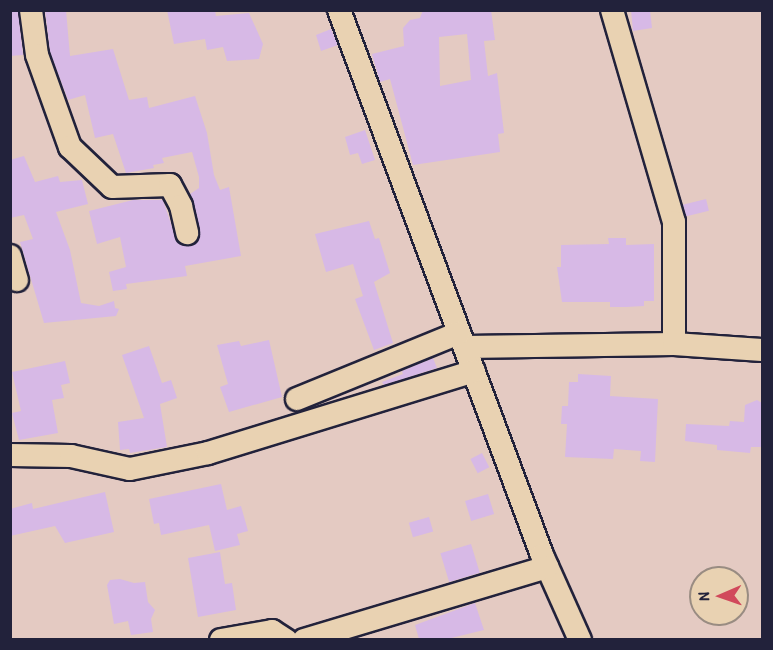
<!DOCTYPE html>
<style>
body{margin:0}
#map{position:relative;width:773px;height:650px;overflow:hidden;background:#e4cac2;font-family:"Patrick Hand",sans-serif}
div>[style]{position:absolute}
[style*='--x']{left:calc(var(--x)*1px);top:calc(var(--y)*1px);width:calc(var(--w)*1px);rotate:calc(var(--a)*1deg)}
.building>*{inset:0;background:#d7b9e6;transform-origin:0 0}
.roads{filter:drop-shadow(2px 0 #22223b) drop-shadow(-2px 0 #22223b) drop-shadow(0 2px #22223b) drop-shadow(0 -2px #22223b)}
.minor>*{height:22px;margin:-11px;padding:0 11px;transform-origin:11px;border-radius:11px;background:#e9d2b2}
span{translate:-50% -50%;white-space:nowrap;text-align:center;line-height:1.15;-webkit-text-stroke:6px #e9d2b2;paint-order:stroke}
.frame{position:absolute;inset:0;border:12px solid #22223b;pointer-events:none}
.north{position:absolute;left:689px;top:566px;width:60px;height:60px;box-sizing:border-box;background:#e9d2b2;border:2px solid #998c82;border-radius:50%;rotate:268deg;font-size:16px;font-weight:700;line-height:24px;text-align:center;color:#22223b}
.north::after{content:'';display:block;margin:auto;width:21px;height:27px;background:#d1495b;clip-path:polygon(50% 0,100% 100%,50% 72%,0 100%)}
</style>
<div id="map">
<div class="building">
<i style="clip-path:polygon(10px 10px,18px 10px,23px 55px,10px 56px)"></i>
<i style="clip-path:polygon(45px 10px,66px 10px,70px 56px,113px 49px,129px 100px,147px 97px,149px 108px,195px 96px,207px 133px,214px 175px,220px 190px,229px 187px,241px 256px,185px 266px,187px 276px,126px 284px,127px 289px,113px 291px,109px 272px,126px 267px,120px 237px,97px 244px,89px 211px,133px 200px,163px 200px,177px 242px,190px 246px,200px 236px,190px 194px,199px 188px,199px 177px,192px 152px,162px 158px,164px 163px,153px 165px,154px 168px,126px 173px,113px 134px,95px 138px,85px 95px,68px 100px,50px 52px)"></i>
<i style="clip-path:polygon(167px 10px,215px 10px,216px 16px,249px 13px,263px 44px,259px 59px,227px 61px,223px 47px,207px 50px,205px 39px,174px 44px)"></i>
<i style="clip-path:polygon(evenodd,423px 10px,491px 10px,495px 40px,484px 41px,488px 76px,497px 73px,504px 133px,498px 134px,500px 152px,413px 165px,390px 79px,380px 82px,372px 54px,404px 46px,403px 28px,410px 20px,420px 18px,423px 10px,467px 34px,471px 80px,440px 86px,439px 37px,467px 34px)"></i>
<i style="clip-path:polygon(631px 10px,650px 10px,652px 28px,633px 31px)"></i>
<i style="clip-path:polygon(331px 29px,338px 45px,321px 51px,316px 35px)"></i>
<i style="clip-path:polygon(365px 130px,375px 160px,362px 164px,358px 153px,350px 155px,345px 137px)"></i>
<i style="clip-path:polygon(24px 156px,35px 182px,58px 176px,60px 182px,82px 180px,88px 204px,56px 212px,70px 250px,81px 303px,99px 306px,114px 301px,115px 308px,119px 309px,116px 316px,44px 323px,20px 242px,33px 239px,24px 215px,10px 218px,10px 160px)"></i>
<i style="left:706px;top:199px;width:12px;height:24px;rotate:76deg"></i>
<i style="clip-path:polygon(369px 221px,375px 239px,379px 238px,390px 273px,374px 282px,393px 343px,374px 350px,355px 299px,363px 296px,353px 264px,326px 272px,315px 234px)"></i>
<i style="clip-path:polygon(608px 238px,626px 238px,626px 245px,654px 244px,654px 301px,644px 301px,644px 306px,626px 307px,610px 307px,610px 302px,562px 302px,557px 267px,561px 267px,561px 245px,609px 244px)"></i>
<i style="clip-path:polygon(269px 340px,282px 397px,229px 412px,220px 387px,228px 384px,217px 345px,239px 341px,241px 346px)"></i>
<i style="clip-path:polygon(149px 346px,162px 383px,171px 380px,177px 398px,160px 404px,167px 447px,130px 453px,129px 449px,120px 450px,118px 422px,144px 418px,122px 355px)"></i>
<i style="clip-path:polygon(433px 358px,437px 368px,384px 385px,382px 382px,403px 374px,402px 371px)"></i>
<i style="clip-path:polygon(65px 361px,70px 383px,61px 385px,64px 398px,52px 400px,58px 433px,19px 440px,12px 413px,21px 411px,12px 372px)"></i>
<i style="clip-path:polygon(578px 374px,611px 376px,610px 396px,658px 399px,655px 462px,640px 461px,641px 451px,614px 449px,613px 459px,565px 457px,567px 424px,561px 424px,562px 406px,568px 406px,569px 382px,578px 382px)"></i>
<i style="clip-path:polygon(757px 400px,762px 403px,762px 447px,751px 447px,750px 453px,717px 450px,717px 445px,685px 441px,686px 424px,729px 426px,730px 421px,744px 422px,745px 405px)"></i>
<i style="left:482px;top:453px;width:16px;height:13px;rotate:63deg"></i>
<i style="clip-path:polygon(221px 484px,227px 510px,241px 506px,248px 531px,237px 534px,240px 545px,215px 551px,209px 525px,161px 535px,159px 523px,154px 524px,149px 499px)"></i>
<i style="clip-path:polygon(105px 492px,114px 532px,65px 543px,55px 526px,10px 536px,10px 509px,32px 503px,33px 509px)"></i>
<i style="left:488px;top:494px;width:21px;height:24px;rotate:73deg"></i>
<i style="left:429px;top:517px;width:15px;height:21px;rotate:74deg"></i>
<i style="left:471px;top:544px;width:30px;height:32px;rotate:73deg"></i>
<i style="clip-path:polygon(220px 552px,225px 584px,232px 583px,236px 610px,198px 617px,188px 558px)"></i>
<i style="clip-path:polygon(120px 579px,134px 583px,145px 582px,148px 602px,155px 610px,151px 619px,153px 632px,131px 635px,128px 621px,114px 624px,107px 585px,110px 580px)"></i>
<i style="clip-path:polygon(475px 603px,484px 630px,447px 639px,419px 639px,415px 625px)"></i>
</div>
<div class="roads">
<div class="minor">
<i style="--x:31;--y:10;--w:45;--a:82.4"></i>
<i style="--x:37;--y:55;--w:98;--a:70.3"></i>
<i style="--x:70;--y:147;--w:58;--a:43.6"></i>
<i style="--x:112;--y:187;--w:58;--a:-2"></i>
<i style="--x:170;--y:185;--w:24;--a:62"></i>
<i style="--x:181;--y:206;--w:28;--a:77"></i>
<i style="--x:339;--y:10;--w:582;--a:69.57"></i>
<i style="--x:542;--y:555;--w:93;--a:65.9"></i>
<i style="--x:612;--y:10;--w:221;--a:73.7"></i>
<i style="--x:674;--y:222;--w:122;--a:90"></i>
<i style="--x:10;--y:256;--w:25;--a:74"></i>
<i style="--x:465;--y:347;--w:209;--a:-0.8"></i>
<i style="--x:674;--y:344;--w:88;--a:3.9"></i>
<i style="--x:297;--y:399;--w:175;--a:-22.2"></i>
<i style="--x:10;--y:455;--w:61;--a:0.9"></i>
<i style="--x:71;--y:456;--w:60;--a:12.4"></i>
<i style="--x:130;--y:469;--w:80;--a:-11.6"></i>
<i style="--x:208;--y:453;--w:278;--a:-17.1"></i>
<i style="--x:221;--y:640;--w:52;--a:-10"></i>
<i style="--x:272;--y:631;--w:17;--a:33"></i>
<i style="--x:304;--y:640;--w:254;--a:-16.7"></i>
</div>
</div>
<div class="frame"></div>
<div class="north">N</div>
</div>
